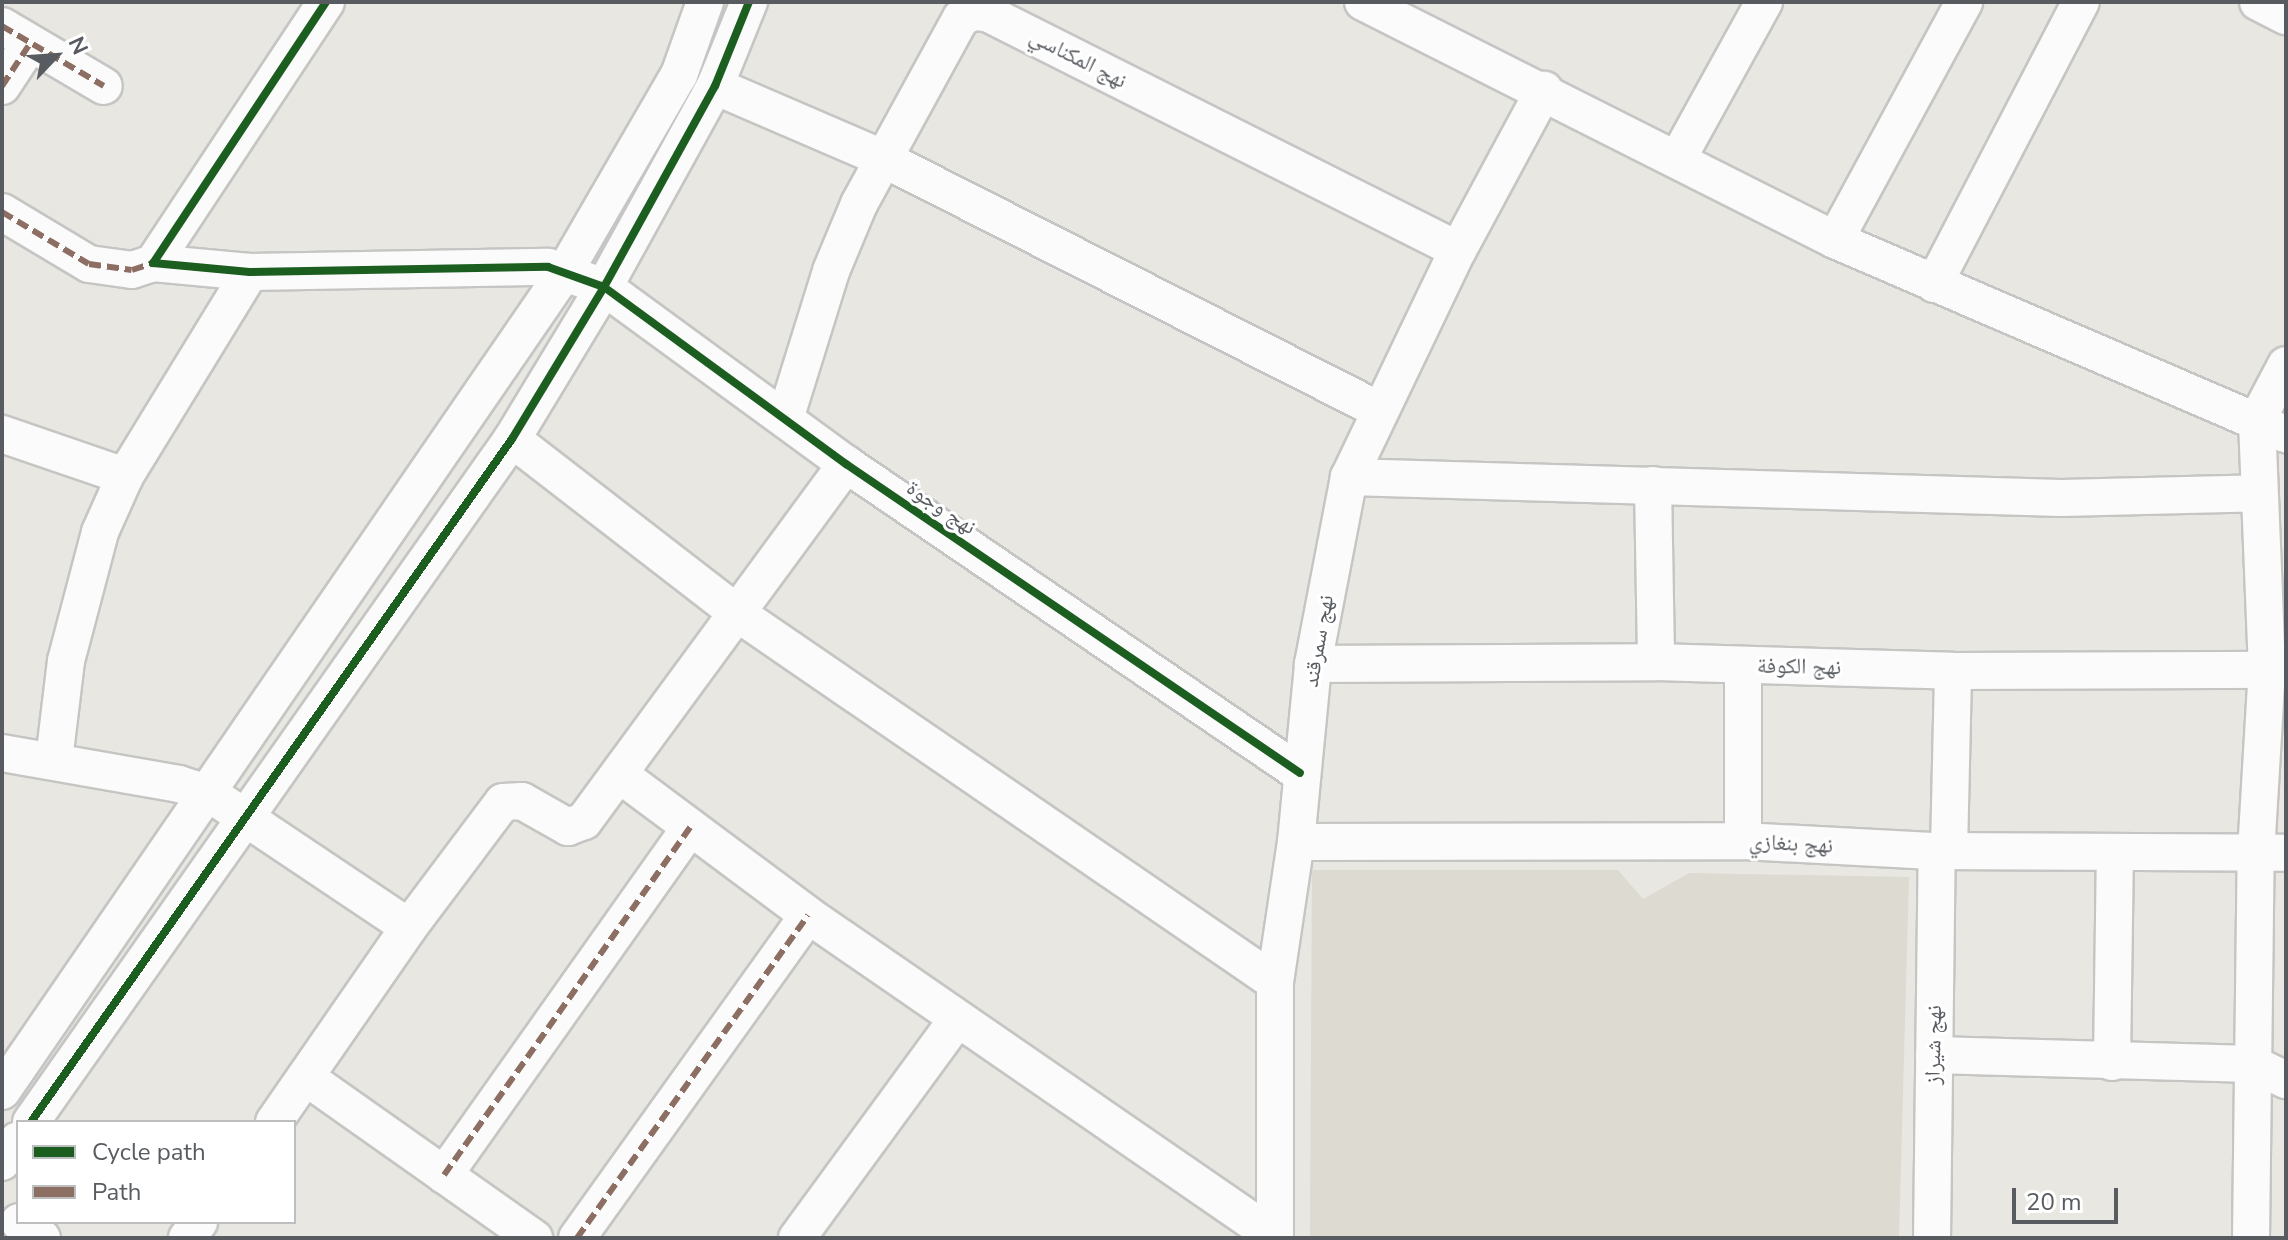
<!DOCTYPE html>
<meta charset="utf-8">
<style>
body{margin:0}
#map{position:relative;width:2288px;height:1240px;overflow:hidden;background:#e8e7e2;font-family:"Nunito Sans","Noto Naskh Arabic",sans-serif}
div>[style]{position:absolute}
[style*='--x']{left:calc(var(--x)*1px);top:calc(var(--y)*1px);width:calc(var(--w)*1px);rotate:calc(var(--a)*1deg)}
.education>*{inset:0;background:#dcdad1}
.roads{filter:drop-shadow(2px 0 #c5c5c3) drop-shadow(-2px 0 #c5c5c3) drop-shadow(0 2px #c5c5c3) drop-shadow(0 -2px #c5c5c3)}
.minor>*{height:36px;margin:-18px;padding:0 18px;transform-origin:18px;border-radius:18px;background:#fcfbfb}
.quiet>*{height:6px;margin-top:-3px;transform-origin:0;background:repeating-linear-gradient(90deg,#8d6e63 0 12px,transparent 0 18px)}
.cycleway>*{height:8px;margin:-4px;padding:0 4px;transform-origin:4px;border-radius:4px;background:#1b5e20}
span{translate:-50% -50%;white-space:nowrap;text-align:center;line-height:1.15;-webkit-text-stroke:6px #fff;paint-order:stroke}
.street-label{font-size:22px;color:#585c61}
.frame{position:absolute;inset:0;border:4px solid #585c61;pointer-events:none}
.legend{position:absolute;left:16px;top:1120px;width:280px;height:104px;box-sizing:border-box;background:#fff;border:2px solid #bcbec0;margin:0;padding:10px 14px;list-style:none;font-size:24px;color:#585c61}
.legend li{display:flex;align-items:center;gap:16px;height:40px}
.legend b{width:40px;border:2px solid #bcbec0}
.north{position:absolute;left:16px;top:16px;width:80px;height:80px;-webkit-text-stroke:6px #fff;paint-order:stroke;rotate:65deg;font-size:22px;font-weight:700;line-height:32px;text-align:center;color:#585c61}
.north::after{content:'';display:block;margin:auto;width:28px;height:36px;background:#585c61;clip-path:polygon(50% 0,100% 100%,50% 72%,0 100%)}
.scale{position:absolute;left:2012px;top:1188px;width:106px;height:36px;box-sizing:border-box;border:4px solid #585c61;border-top:0;padding-left:10px;font-size:24px;line-height:28px;white-space:nowrap;color:#585c61;-webkit-text-stroke:6px #fff;paint-order:stroke}
</style>
<div id="map">
<div class="education">
<i style="clip-path:polygon(1312px 870px,1618px 870px,1643px 899px,1689px 873px,1909px 877px,1899px 1238px,1310px 1238px)"></i>
</div>
<div class="roads">
<div class="minor">
<i style="--x:326;--y:2;--w:313;--a:123.5"></i>
<i style="--x:153;--y:263;--w:97;--a:5.3"></i>
<i style="--x:250;--y:272;--w:298;--a:-1"></i>
<i style="--x:548;--y:267;--w:59;--a:19.7"></i>
<i style="--x:604;--y:287;--w:300;--a:36.2"></i>
<i style="--x:846;--y:464;--w:549;--a:34.24"></i>
<i style="--x:1363;--y:2;--w:529;--a:26.76"></i>
<i style="--x:1835;--y:240;--w:491;--a:23.3"></i>
<i style="--x:2258;--y:2;--w:31;--a:27"></i>
<i style="--x:2;--y:26;--w:118;--a:30.5"></i>
<i style="--x:2;--y:86;--w:49;--a:-56.6"></i>
<i style="--x:715;--y:86;--w:182;--a:23.3"></i>
<i style="--x:882;--y:158;--w:557;--a:26.89"></i>
<i style="--x:1678;--y:158;--w:178;--a:-61.1"></i>
<i style="--x:2;--y:212;--w:101;--a:30.9"></i>
<i style="--x:89;--y:264;--w:43;--a:7.9"></i>
<i style="--x:132;--y:270;--w:22;--a:-18"></i>
<i style="--x:1835;--y:240;--w:271;--a:-61.5"></i>
<i style="--x:1934;--y:284;--w:318;--a:-62.5"></i>
<i style="--x:785;--y:419;--w:155;--a:-72.7"></i>
<i style="--x:831;--y:271;--w:73;--a:-67.3"></i>
<i style="--x:859;--y:204;--w:212;--a:-61.3"></i>
<i style="--x:961;--y:18;--w:13;--a:-27"></i>
<i style="--x:973;--y:12;--w:14;--a:4"></i>
<i style="--x:987;--y:13;--w:527;--a:26.71"></i>
<i style="--x:2;--y:434;--w:130;--a:18.9"></i>
<i style="--x:512;--y:439;--w:284;--a:37.7"></i>
<i style="--x:737;--y:613;--w:652;--a:34.45"></i>
<i style="--x:1349;--y:477;--w:712;--a:1.69"></i>
<i style="--x:2061;--y:498;--w:198;--a:-1.4"></i>
<i style="--x:1653;--y:485;--w:177;--a:89"></i>
<i style="--x:1313;--y:664;--w:343;--a:-0.3"></i>
<i style="--x:1656;--y:662;--w:297;--a:1.7"></i>
<i style="--x:1953;--y:671;--w:333;--a:-0.2"></i>
<i style="--x:1743;--y:666;--w:175;--a:90"></i>
<i style="--x:2;--y:753;--w:180;--a:9.9"></i>
<i style="--x:179;--y:784;--w:33;--a:18"></i>
<i style="--x:210;--y:794;--w:239;--a:33.8"></i>
<i style="--x:54;--y:760;--w:100;--a:-83.1"></i>
<i style="--x:66;--y:661;--w:133;--a:-75.2"></i>
<i style="--x:100;--y:532;--w:61;--a:-65.9"></i>
<i style="--x:125;--y:476;--w:239;--a:-58.5"></i>
<i style="--x:619;--y:774;--w:236;--a:36.7"></i>
<i style="--x:808;--y:915;--w:567;--a:34.59"></i>
<i style="--x:1296;--y:842;--w:447;--a:-0.1"></i>
<i style="--x:1743;--y:841;--w:194;--a:3"></i>
<i style="--x:1937;--y:851;--w:349;--a:0.3"></i>
<i style="--x:1949;--y:851;--w:180;--a:-88.7"></i>
<i style="--x:1934;--y:1055;--w:319;--a:1.6"></i>
<i style="--x:2253;--y:1064;--w:37;--a:26"></i>
<i style="--x:2112;--y:1062;--w:208;--a:-89.2"></i>
<i style="--x:307;--y:1078;--w:278;--a:35.2"></i>
<i style="--x:2;--y:1091;--w:992;--a:-55.51"></i>
<i style="--x:564;--y:273;--w:229;--a:-59.9"></i>
<i style="--x:679;--y:75;--w:77;--a:-70.4"></i>
<i style="--x:31;--y:1122;--w:835;--a:-54.85"></i>
<i style="--x:512;--y:439;--w:178;--a:-58.8"></i>
<i style="--x:604;--y:287;--w:230;--a:-61.1"></i>
<i style="--x:715;--y:86;--w:91;--a:-68"></i>
<i style="--x:274;--y:1122;--w:237;--a:-55.3"></i>
<i style="--x:409;--y:927;--w:156;--a:-53.1"></i>
<i style="--x:503;--y:802;--w:19;--a:-3"></i>
<i style="--x:522;--y:801;--w:53;--a:29.5"></i>
<i style="--x:568;--y:827;--w:17;--a:-21"></i>
<i style="--x:584;--y:821;--w:443;--a:-53.7"></i>
<i style="--x:2;--y:1162;--w:27;--a:-54"></i>
<i style="--x:444;--y:1175;--w:426;--a:-54.7"></i>
<i style="--x:19;--y:1222;--w:28;--a:35"></i>
<i style="--x:187;--y:1238;--w:20;--a:-53"></i>
<i style="--x:577;--y:1238;--w:397;--a:-54.4"></i>
<i style="--x:797;--y:1238;--w:271;--a:-53.8"></i>
<i style="--x:1275;--y:1238;--w:256;--a:-90"></i>
<i style="--x:1275;--y:982;--w:142;--a:-81.5"></i>
<i style="--x:1296;--y:842;--w:179;--a:-84.5"></i>
<i style="--x:1313;--y:664;--w:190;--a:-79.1"></i>
<i style="--x:1349;--y:477;--w:252;--a:-64.4"></i>
<i style="--x:1458;--y:250;--w:182;--a:-61.7"></i>
<i style="--x:1932;--y:1238;--w:387;--a:-89.3"></i>
<i style="--x:2251;--y:1238;--w:385;--a:-89.3"></i>
<i style="--x:2256;--y:853;--w:183;--a:-86.6"></i>
<i style="--x:2267;--y:670;--w:250;--a:-92.3"></i>
<i style="--x:2257;--y:420;--w:62;--a:-62.2"></i>
</div>
</div>
<div class="quiet">
<i style="--x:2;--y:26;--w:118;--a:30.5"></i>
<i style="--x:2;--y:86;--w:49;--a:-56.6"></i>
<i style="--x:2;--y:212;--w:101;--a:30.9"></i>
<i style="--x:89;--y:264;--w:43;--a:7.9"></i>
<i style="--x:132;--y:270;--w:22;--a:-18"></i>
<i style="--x:444;--y:1175;--w:426;--a:-54.7"></i>
<i style="--x:577;--y:1238;--w:397;--a:-54.4"></i>
</div>
<div class="cycleway">
<i style="--x:326;--y:2;--w:313;--a:123.5"></i>
<i style="--x:153;--y:263;--w:97;--a:5.3"></i>
<i style="--x:250;--y:272;--w:298;--a:-1"></i>
<i style="--x:548;--y:267;--w:59;--a:19.7"></i>
<i style="--x:604;--y:287;--w:300;--a:36.2"></i>
<i style="--x:846;--y:464;--w:549;--a:34.24"></i>
<i style="--x:31;--y:1122;--w:835;--a:-54.85"></i>
<i style="--x:512;--y:439;--w:178;--a:-58.8"></i>
<i style="--x:604;--y:287;--w:230;--a:-61.1"></i>
<i style="--x:715;--y:86;--w:91;--a:-68"></i>
</div>
<div class="street-label">
<span style="left:1078px;top:59px;rotate:27deg">نهج المكناسي</span>
<span style="left:941px;top:508px;rotate:34deg">نهج وجوة</span>
<span style="left:1319px;top:641px;rotate:-80deg">نهج سمرقند</span>
<span style="left:1799px;top:667px;rotate:1deg">نهج الكوفة</span>
<span style="left:1791px;top:844px;rotate:3deg">نهج بنغازي</span>
<span style="left:1934px;top:1045px;rotate:-89deg">نهج شيراز</span>
</div>
<div class="frame"></div>
<ul class="legend">
<li><b style="height:10px;background:#1b5e20"></b>Cycle path</li>
<li><b style="height:10px;background:#8d6e63"></b>Path</li>
</ul>
<div class="north">N</div>
<div class="scale">20 m</div>
</div>
